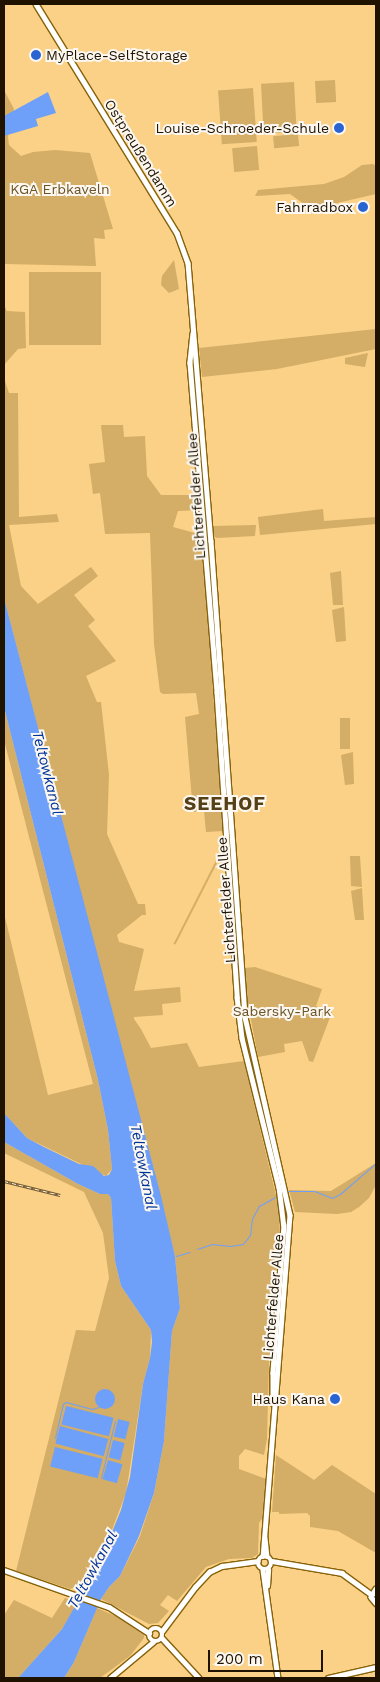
<!DOCTYPE html>
<meta charset="utf-8">
<style>
body{margin:0}
#map{position:relative;width:380px;height:1682px;overflow:hidden;background:#fad186;font-family:"Work Sans",sans-serif}
div>[style]{position:absolute}
[style*='--x']{left:calc(var(--x)*1px);top:calc(var(--y)*1px);width:calc(var(--w)*1px);rotate:calc(var(--a)*1deg)}
.green>*{inset:0;background:#d4ad66;transform-origin:0 0}
.water>*{inset:0;background:#6fa0f9;transform-origin:0 0}
.round{border-radius:50%}
.stream>*{height:1px;margin:-0.5px;padding:0 0.5px;transform-origin:0.5px;border-radius:0.5px;background:#6fa0f9}
.roads{filter:drop-shadow(1px 0 #876209) drop-shadow(-1px 0 #876209) drop-shadow(0 1px #876209) drop-shadow(0 -1px #876209)}
.secondary>*{height:4.5px;margin:-2.25px;padding:0 2.25px;transform-origin:2.25px;border-radius:2.25px;background:#fff}
.secondary>.ring{margin:-2.25px;padding:0;box-sizing:content-box;background:none;border:4.5px solid #fff;border-radius:50%}
.rail>*{height:3px;margin-top:-1.5px;transform-origin:0;background:repeating-linear-gradient(90deg,#fcf8f1 0 4px,#705932 0 8px);box-sizing:border-box;border-block:1px solid #705932}
.dots>*{width:14px;height:14px;translate:-50% -50%;box-sizing:border-box;border:2px solid #fcf8f1;border-radius:50%}
span{translate:-50% -50%;white-space:nowrap;text-align:center;line-height:1.15;-webkit-text-stroke:4px #fcf8f1;paint-order:stroke}
.poi-label{font-size:14px;color:#1f1300}
.left{translate:0 -50%;text-align:left}
.right{translate:-100% -50%;text-align:right}
.street-label{font-size:14px;color:#1f1300}
.park-label{font-size:14px;color:#6b5327}
.water-label{font-size:15px;color:#003498;font-style:italic}
.district-label{font-size:19px;color:#554018;font-weight:700;letter-spacing:1px}
.frame{position:absolute;inset:0;border:5px solid #1f1300;pointer-events:none}
.scale{position:absolute;left:208px;top:1650px;width:115px;height:22px;box-sizing:border-box;border:2px solid #1f1300;border-top:0;padding-left:6px;font-size:15px;line-height:18px;white-space:nowrap;color:#1f1300;-webkit-text-stroke:4px #fcf8f1;paint-order:stroke}
</style>
<div id="map">
<div class="green">
<i style="left:335px;top:80px;width:22px;height:20px;rotate:87deg"></i>
<i style="left:294px;top:82px;width:50px;height:33px;rotate:87deg"></i>
<i style="left:253px;top:88px;width:54px;height:35px;rotate:86deg"></i>
<i style="clip-path:polygon(4px 90px,14px 109px,8px 137px,9px 145px,21px 156px,33px 152px,55px 150px,90px 153px,113px 229px,104px 230px,105px 239px,94px 238px,96px 266px,4px 264px)"></i>
<i style="left:298px;top:134px;width:12px;height:25px;rotate:85deg"></i>
<i style="left:257px;top:146px;width:24px;height:25px;rotate:85deg"></i>
<i style="clip-path:polygon(373px 164px,376px 166px,376px 194px,320px 207px,304px 204px,290px 194px,255px 196px,258px 190px,324px 184px,344px 177px,362px 165px)"></i>
<i style="clip-path:polygon(174px 260px,179px 289px,169px 293px,161px 285px,162px 276px)"></i>
<i style="left:29px;top:272px;width:72px;height:73px"></i>
<i style="clip-path:polygon(4px 305px,7px 311px,25px 312px,26px 348px,18px 349px,4px 365px)"></i>
<i style="clip-path:polygon(376px 329px,376px 349px,277px 369px,202px 377px,199px 348px)"></i>
<i style="clip-path:polygon(368px 353px,365px 367px,345px 364px,345px 358px)"></i>
<i style="clip-path:polygon(4px 378px,9px 393px,18px 393px,19px 517px,57px 514px,59px 522px,9px 525px,21px 586px,38px 604px,91px 567px,98px 576px,74px 595px,95px 620px,88px 626px,116px 661px,86px 676px,97px 702px,101px 702px,109px 775px,107px 834px,138px 904px,145px 904px,146px 915px,142px 915px,117px 935px,119px 942px,144px 949px,134px 991px,180px 987px,181px 1002px,162px 1004px,163px 1015px,134px 1017px,134px 1019px,141px 1029px,151px 1048px,187px 1043px,199px 1067px,244px 1061px,279px 1208px,280px 1240px,269px 1364px,267px 1439px,264px 1455px,245px 1449px,239px 1456px,239px 1469px,266px 1479px,263px 1517px,259px 1523px,258px 1554px,252px 1558px,229px 1559px,206px 1567px,177px 1601px,168px 1595px,160px 1605px,169px 1611px,158px 1623px,149px 1624px,101px 1599px,109px 1587px,120px 1576px,140px 1536px,154px 1493px,164px 1441px,172px 1331px,180px 1308px,175px 1256px,4px 598px)"></i>
<i style="left:194px;top:385px;width:3px;height:98px"></i>
<i style="clip-path:polygon(101px 425px,123px 425px,124px 437px,145px 436px,147px 476px,161px 495px,199px 495px,200px 510px,178px 511px,173px 527px,202px 535px,223px 831px,206px 832px,204px 811px,193px 812px,185px 717px,199px 714px,196px 693px,163px 694px,160px 692px,154px 644px,150px 533px,105px 534px,100px 493px,93px 494px,89px 464px,105px 462px)"></i>
<i style="clip-path:polygon(204px 493px,205px 493px,219px 686px,203px 496px)"></i>
<i style="clip-path:polygon(323px 509px,324px 521px,376px 517px,376px 524px,260px 535px,258px 517px)"></i>
<i style="clip-path:polygon(256px 525px,255px 536px,217px 538px,213px 536px,212px 526px)"></i>
<i style="clip-path:polygon(341px 571px,343px 605px,333px 605px,330px 573px)"></i>
<i style="clip-path:polygon(344px 607px,346px 641px,336px 642px,332px 610px)"></i>
<i style="clip-path:polygon(4px 707px,98px 1080px,108px 1130px,112px 1169px,106px 1176px,27px 1138px,4px 1113px,4px 913px,48px 1095px,93px 1084px,4px 740px)"></i>
<i style="left:340px;top:718px;width:10px;height:31px"></i>
<i style="clip-path:polygon(353px 752px,354px 784px,345px 785px,341px 755px)"></i>
<i style="left:229px;top:835px;width:2px;height:122px;rotate:27deg"></i>
<i style="clip-path:polygon(350px 856px,360px 856px,362px 887px,351px 886px)"></i>
<i style="clip-path:polygon(362px 888px,364px 920px,355px 920px,351px 891px)"></i>
<i style="clip-path:polygon(255px 967px,322px 989px,316px 1006px,332px 1012px,313px 1062px,309px 1061px,302px 1041px,284px 1044px,285px 1052px,258px 1057px,247px 999px,245px 968px)"></i>
<i style="clip-path:polygon(4px 1142px,78px 1184px,100px 1194px,108px 1194px,111px 1198px,115px 1261px,121px 1286px,151px 1330px,150px 1358px,143px 1384px,126px 1493px,99px 1564px,88px 1583px,70px 1589px,16px 1571px,76px 1330px,95px 1331px,109px 1278px,103px 1233px,84px 1192px,4px 1153px)"></i>
<i style="clip-path:polygon(376px 1163px,376px 1185px,369px 1198px,359px 1207px,351px 1212px,337px 1214px,295px 1212px,289px 1190px,331px 1191px)"></i>
<i style="clip-path:polygon(276px 1455px,314px 1480px,332px 1465px,376px 1494px,376px 1553px,338px 1531px,310px 1527px,310px 1516px,307px 1513px,279px 1514px,279px 1512px,272px 1512px)"></i>
<i style="clip-path:polygon(65px 1598px,78px 1602px,62px 1629px,18px 1678px,4px 1678px,4px 1615px,14px 1600px,52px 1618px)"></i>
<i style="clip-path:polygon(97px 1608px,120px 1618px,144px 1634px,144px 1638px,130px 1656px,100px 1678px,64px 1678px,74px 1662px)"></i>
</div>
<div class="water">
<i style="clip-path:polygon(48px 92px,56px 113px,36px 119px,38px 126px,4px 136px,4px 116px)"></i>
<i style="clip-path:polygon(4px 598px,161px 1196px,175px 1256px,180px 1308px,172px 1331px,164px 1441px,154px 1493px,139px 1536px,120px 1576px,109px 1587px,101px 1599px,74px 1662px,64px 1678px,18px 1678px,62px 1629px,99px 1564px,121px 1510px,130px 1477px,143px 1384px,150px 1358px,152px 1342px,151px 1330px,121px 1286px,115px 1261px,111px 1198px,108px 1194px,100px 1194px,78px 1184px,4px 1142px,4px 1113px,27px 1138px,44px 1147px,79px 1164px,93px 1166px,104px 1176px,109px 1175px,112px 1169px,108px 1130px,98px 1080px,4px 707px)"></i>
<i class="round" style="left:95px;top:1389px;width:20px;height:20px"></i>
<i style="left:66px;top:1406px;width:49px;height:19px;rotate:14deg"></i>
<i style="left:118px;top:1419px;width:12px;height:18px;rotate:14deg"></i>
<i style="left:60px;top:1426px;width:50px;height:18px;rotate:15deg"></i>
<i style="left:113px;top:1440px;width:12px;height:18px;rotate:14deg"></i>
<i style="left:55px;top:1447px;width:49px;height:20px;rotate:14deg"></i>
<i style="left:108px;top:1460px;width:15px;height:20px;rotate:16deg"></i>
</div>
<div class="stream">
<i style="--x:289;--y:1191;--w:25;--a:0"></i>
<i style="--x:314;--y:1191;--w:19;--a:21"></i>
<i style="--x:332;--y:1198;--w:9;--a:-27"></i>
<i style="--x:340;--y:1194;--w:48;--a:-40.7"></i>
<i style="--x:197;--y:1249;--w:16;--a:-18"></i>
<i style="--x:212;--y:1244;--w:18;--a:6"></i>
<i style="--x:230;--y:1246;--w:13;--a:-9"></i>
<i style="--x:243;--y:1244;--w:11;--a:-52"></i>
<i style="--x:250;--y:1235;--w:16;--a:-83"></i>
<i style="--x:252;--y:1219;--w:15;--a:-62"></i>
<i style="--x:259;--y:1206;--w:18;--a:-29"></i>
<i style="--x:176;--y:1256;--w:14;--a:-17"></i>
<i style="--x:55;--y:1438;--w:35;--a:-77"></i>
<i style="--x:63;--y:1404;--w:4;--a:-34"></i>
<i style="--x:66;--y:1402;--w:27;--a:15"></i>
<i style="--x:92;--y:1409;--w:7;--a:-16"></i>
<i style="--x:101;--y:1478;--w:59;--a:-76.2"></i>
</div>
<div class="roads">
<div class="secondary">
<i style="--x:36;--y:4;--w:269;--a:58.4"></i>
<i style="--x:177;--y:233;--w:32;--a:70"></i>
<i style="--x:188;--y:263;--w:279;--a:85.3"></i>
<i style="--x:211;--y:541;--w:477;--a:85.9"></i>
<i style="--x:245;--y:1017;--w:203;--a:77.2"></i>
<i style="--x:290;--y:1215;--w:342;--a:94.5"></i>
<i style="--x:193;--y:333;--w:30;--a:96"></i>
<i style="--x:190;--y:363;--w:330;--a:85.3"></i>
<i style="--x:217;--y:692;--w:306;--a:86.2"></i>
<i style="--x:237;--y:997;--w:41;--a:83"></i>
<i style="--x:242;--y:1038;--w:154;--a:76.1"></i>
<i style="--x:279;--y:1187;--w:38;--a:83"></i>
<i style="--x:284;--y:1225;--w:148;--a:94.3"></i>
<i style="--x:273;--y:1373;--w:30;--a:90"></i>
<i style="--x:265;--y:1538;--w:18;--a:84"></i>
<i class="ring" style="left:258px;top:1556px;width:9.5px;height:9.5px"></i>
<i style="--x:272;--y:1561;--w:71;--a:9.7"></i>
<i style="--x:342;--y:1573;--w:36;--a:36"></i>
<i style="--x:4;--y:1570;--w:111;--a:19.4"></i>
<i style="--x:109;--y:1607;--w:48;--a:33"></i>
<i style="--x:263;--y:1570;--w:109;--a:82.1"></i>
<i style="--x:267;--y:1586;--w:16;--a:-86"></i>
<i style="--x:376;--y:1589;--w:9;--a:122"></i>
<i style="--x:371;--y:1597;--w:8;--a:50"></i>
<i class="ring" style="left:149px;top:1628px;width:9.5px;height:9.5px"></i>
<i style="--x:162;--y:1631;--w:55;--a:-53.1"></i>
<i style="--x:195;--y:1587;--w:21;--a:-47"></i>
<i style="--x:209;--y:1572;--w:14;--a:-25"></i>
<i style="--x:222;--y:1566;--w:36;--a:-8"></i>
<i style="--x:162;--y:1638;--w:54;--a:47.2"></i>
<i style="--x:110;--y:1678;--w:56;--a:-39.9"></i>
<i style="--x:328;--y:1678;--w:49;--a:-12.9"></i>
</div>
</div>
<div class="rail">
<i style="--x:4;--y:1181;--w:58;--a:14"></i>
</div>
<div class="dots">
<i style="left:36px;top:55px;background:#2a64d2"></i>
<i style="left:339px;top:128px;background:#2a64d2"></i>
<i style="left:363px;top:207px;background:#2a64d2"></i>
<i style="left:335px;top:1399px;background:#2a64d2"></i>
</div>
<div class="poi-label">
<span class="left" style="left:46px;top:55px">MyPlace-SelfStorage</span>
<span class="right" style="left:329px;top:128px">Louise-Schroeder-Schule</span>
<span class="right" style="left:353px;top:207px">Fahrradbox</span>
<span class="right" style="left:325px;top:1399px">Haus Kana</span>
</div>
<div class="street-label">
<span style="left:141px;top:153px;rotate:58deg">Ostpreußendamm</span>
<span style="left:196px;top:496px;rotate:-94deg">Lichterfelder Allee</span>
<span style="left:226px;top:900px;rotate:-94deg">Lichterfelder Allee</span>
<span style="left:273px;top:1297px;rotate:-85deg">Lichterfelder Allee</span>
</div>
<div class="park-label">
<span style="left:60px;top:189px">KGA Erbkaveln</span>
<span style="left:282px;top:1011px">Sabersky-Park</span>
</div>
<div class="water-label">
<span style="left:47px;top:773px;rotate:76deg">Teltowkanal</span>
<span style="left:143px;top:1167px;rotate:79deg">Teltowkanal</span>
<span style="left:93px;top:1570px;rotate:-61deg">Teltowkanal</span>
</div>
<div class="district-label">
<span style="left:225px;top:804px">SEEHOF</span>
</div>
<div class="frame"></div>
<div class="scale">200 m</div>
</div>
